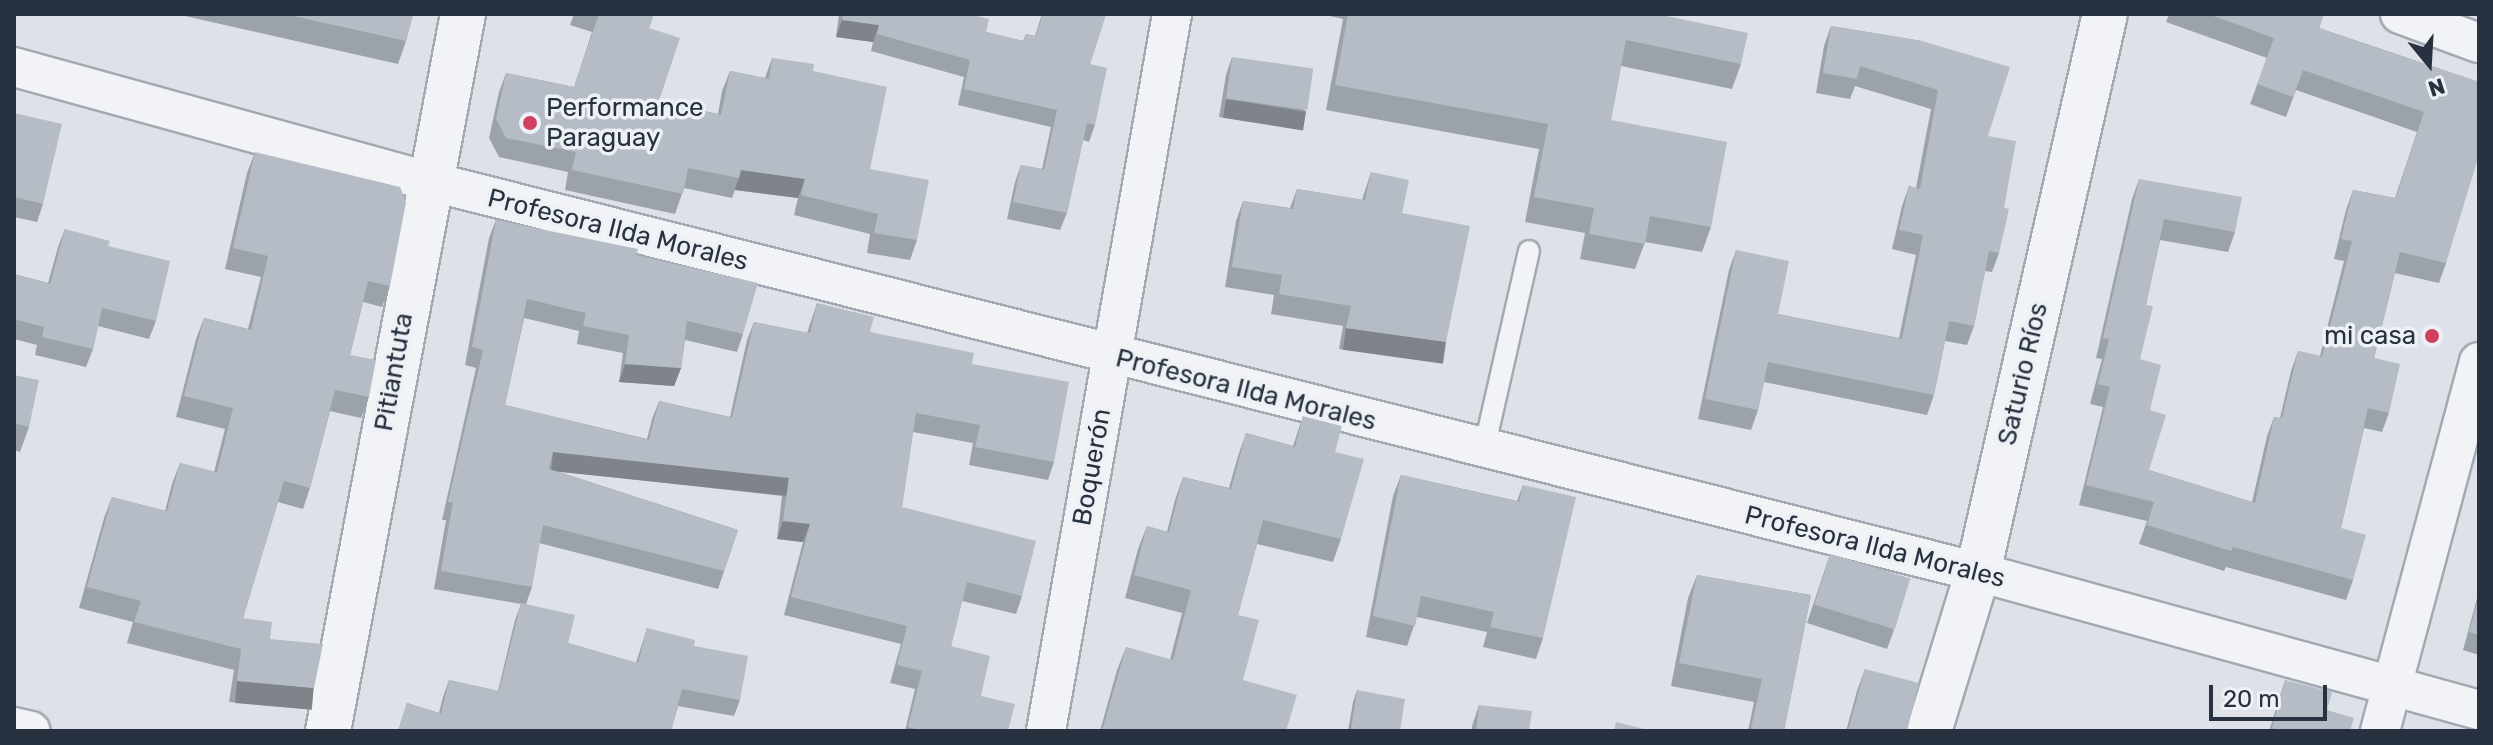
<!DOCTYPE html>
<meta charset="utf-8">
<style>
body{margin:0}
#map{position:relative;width:2493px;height:745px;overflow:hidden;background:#dee2e8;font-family:Rubik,sans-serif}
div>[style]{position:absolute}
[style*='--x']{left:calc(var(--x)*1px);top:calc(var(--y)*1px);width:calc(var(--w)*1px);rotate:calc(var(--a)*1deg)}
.roads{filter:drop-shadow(2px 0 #a3a9b2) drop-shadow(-2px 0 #a3a9b2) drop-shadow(0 2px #a3a9b2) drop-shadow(0 -2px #a3a9b2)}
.service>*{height:20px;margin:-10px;padding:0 10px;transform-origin:10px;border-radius:10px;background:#f1f3f6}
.minor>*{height:38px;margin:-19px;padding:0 19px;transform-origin:19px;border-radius:19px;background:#f1f3f6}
.tertiary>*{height:44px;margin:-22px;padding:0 22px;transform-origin:22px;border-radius:22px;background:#f1f3f6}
.wall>*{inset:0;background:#9ca2a9}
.shaded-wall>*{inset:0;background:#7f848a;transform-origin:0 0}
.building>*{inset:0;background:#b5bcc5;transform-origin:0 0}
.dots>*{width:22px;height:22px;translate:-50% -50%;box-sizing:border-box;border:4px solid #edf1f5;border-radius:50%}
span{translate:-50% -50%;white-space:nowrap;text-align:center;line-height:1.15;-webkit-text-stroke:7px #edf1f5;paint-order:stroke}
.poi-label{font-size:26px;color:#27313f}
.left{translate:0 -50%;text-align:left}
.right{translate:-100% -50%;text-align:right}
.street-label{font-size:26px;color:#27313f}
.frame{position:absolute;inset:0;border:16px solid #27313f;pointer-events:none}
.north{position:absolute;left:2389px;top:24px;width:80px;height:80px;-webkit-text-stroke:6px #edf1f5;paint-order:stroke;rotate:162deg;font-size:22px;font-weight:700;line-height:32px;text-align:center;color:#27313f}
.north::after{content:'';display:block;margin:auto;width:28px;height:36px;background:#27313f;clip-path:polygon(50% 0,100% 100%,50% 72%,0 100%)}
.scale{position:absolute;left:2209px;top:685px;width:118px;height:36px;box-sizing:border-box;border:4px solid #27313f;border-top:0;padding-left:10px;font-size:24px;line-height:28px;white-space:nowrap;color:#27313f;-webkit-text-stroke:6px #edf1f5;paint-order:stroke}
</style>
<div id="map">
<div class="roads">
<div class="service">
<i style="--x:1484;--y:449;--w:203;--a:-77.2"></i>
</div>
<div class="minor">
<i style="--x:2400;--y:14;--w:84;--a:20.2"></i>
<i style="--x:14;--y:67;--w:430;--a:15.4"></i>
<i style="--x:429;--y:181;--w:1598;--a:14.17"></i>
<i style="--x:1978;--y:572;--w:520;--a:15.4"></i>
<i style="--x:14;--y:727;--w:17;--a:13"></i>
<i style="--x:1046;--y:731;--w:728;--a:-80.03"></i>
<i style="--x:2380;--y:731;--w:382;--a:-75"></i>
</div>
<div class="tertiary">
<i style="--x:328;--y:731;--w:730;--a:-79.34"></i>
<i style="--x:1929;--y:731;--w:166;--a:-72.9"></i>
<i style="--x:1978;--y:572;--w:572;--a:-77.18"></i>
</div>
</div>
<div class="wall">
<i style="clip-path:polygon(176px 14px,413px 14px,406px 41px,398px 64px)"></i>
<i style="clip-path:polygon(574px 14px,654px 14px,649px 28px,659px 101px,718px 114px,722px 91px,730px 71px,765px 78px,772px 58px,813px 71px,870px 169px,917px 240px,910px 260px,867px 253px,870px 234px,794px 215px,798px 198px,735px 190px,732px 198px,684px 188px,675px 214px,565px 190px,568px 172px,499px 157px,489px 138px,499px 92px,506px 73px,574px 87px,592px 32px,570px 25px)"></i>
<i style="clip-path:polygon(839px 14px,968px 14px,986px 32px,1023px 41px,1026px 34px,1035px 36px,1042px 14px,1106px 14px,1090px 64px,1095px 125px,1089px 142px,1083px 140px,1067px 213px,1060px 230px,1007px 219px,1015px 182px,1021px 165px,1042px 169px,1051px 127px,958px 105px,964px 77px,871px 51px,873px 42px,836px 37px)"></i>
<i style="clip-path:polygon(1321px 14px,1657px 14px,1741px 64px,1732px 89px,1621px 66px,1611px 120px,1711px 227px,1702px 252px,1645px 242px,1635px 269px,1580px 259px,1585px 233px,1525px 222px,1539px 149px,1326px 110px,1343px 19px)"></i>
<i style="clip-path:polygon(2169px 14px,2324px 14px,2319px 28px,2479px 82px,2446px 263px,2439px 283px,2395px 273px,2374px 358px,2389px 413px,2382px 432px,2364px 428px,2341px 528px,2353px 580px,2346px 600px,2226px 567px,2224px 571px,2139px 544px,2147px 521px,2079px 505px,2103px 407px,2090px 404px,2102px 359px,2096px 358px,2132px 199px,2139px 179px,2235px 232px,2228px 252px,2160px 240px,2146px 305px,2140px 359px,2150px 410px,2149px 470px,2252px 502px,2267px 436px,2274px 417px,2280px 418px,2291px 371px,2298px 351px,2320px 356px,2344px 261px,2334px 259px,2346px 210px,2353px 190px,2395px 198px,2417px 132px,2296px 90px,2286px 117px,2250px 104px,2267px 58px,2166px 22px)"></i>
<i style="clip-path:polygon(1831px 26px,1922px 41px,1988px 136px,2004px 208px,1999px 253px,1992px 272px,1985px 271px,1974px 326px,1967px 345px,1945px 341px,1934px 395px,1927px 415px,1764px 382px,1758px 410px,1751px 430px,1698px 419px,1729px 270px,1736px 250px,1778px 314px,1899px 338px,1916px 255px,1892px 249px,1902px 206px,1909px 186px,1916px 188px,1931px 109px,1855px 86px,1850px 99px,1816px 93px,1824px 46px)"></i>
<i style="clip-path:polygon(1232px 57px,1306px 111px,1300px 129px,1219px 117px,1226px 75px)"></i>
<i style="clip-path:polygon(14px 113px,43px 204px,37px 222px,14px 217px)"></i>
<i style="clip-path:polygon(255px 152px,390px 286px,382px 307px,363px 302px,350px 355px,369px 397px,361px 418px,330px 411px,310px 488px,303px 509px,278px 502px,243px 618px,270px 639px,307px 709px,229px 702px,234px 670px,127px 643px,133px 622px,79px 608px,104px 518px,112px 497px,165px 511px,172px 484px,180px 463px,214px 472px,225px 429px,176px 417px,196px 339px,204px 318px,248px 329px,261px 277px,225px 269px,247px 173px)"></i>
<i style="clip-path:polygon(1371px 172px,1402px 213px,1446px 342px,1438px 362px,1339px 349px,1343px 326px,1271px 314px,1274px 295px,1225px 287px,1236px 221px,1243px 201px,1290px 208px,1297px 189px,1362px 200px)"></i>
<i style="clip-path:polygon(496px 220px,636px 255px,743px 334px,737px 352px,685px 340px,681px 368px,674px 386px,619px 382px,623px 353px,577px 344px,579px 331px,524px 318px,505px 405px,647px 439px,652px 419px,659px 401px,730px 417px,747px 340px,754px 322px,807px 333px,817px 303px,870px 332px,972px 364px,1054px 462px,1048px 480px,969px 465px,973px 443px,913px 432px,902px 507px,1022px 596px,1016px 614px,962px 601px,951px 646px,981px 696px,1008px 731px,905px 731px,915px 689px,890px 683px,901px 644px,784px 615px,803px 542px,777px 539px,782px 496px,556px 471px,738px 530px,718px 589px,539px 543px,532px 587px,526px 604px,568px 643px,636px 663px,647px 628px,694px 646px,740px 700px,734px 716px,678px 706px,671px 731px,398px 731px,407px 703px,439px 713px,443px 697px,449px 680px,498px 691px,515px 620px,521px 604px,434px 589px,446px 520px,442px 520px,476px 368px,465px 365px,489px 238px)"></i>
<i style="clip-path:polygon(65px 229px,108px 246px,156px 321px,149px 339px,98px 326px,93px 349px,86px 367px,35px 355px,37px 345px,14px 339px,14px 274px,48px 283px,58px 247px)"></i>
<i style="clip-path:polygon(14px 375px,29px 427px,20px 452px,14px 450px)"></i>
<i style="clip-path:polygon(1303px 416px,1335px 452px,1341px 539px,1333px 562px,1257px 544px,1238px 615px,1243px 680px,1286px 731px,1100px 731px,1117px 670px,1126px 647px,1170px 660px,1182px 613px,1125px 598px,1138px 549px,1147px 526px,1167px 532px,1175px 500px,1183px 477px,1229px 488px,1238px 456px,1246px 433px,1293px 446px)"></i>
<i style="clip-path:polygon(1401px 475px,1517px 501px,1523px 485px,1543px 638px,1536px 659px,1483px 647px,1487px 632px,1417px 617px,1407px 646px,1366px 637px,1393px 496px)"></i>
<i style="clip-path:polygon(1830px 554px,1894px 630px,1887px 649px,1807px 623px)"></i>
<i style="clip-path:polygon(1697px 575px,1811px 595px,1784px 731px,1748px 731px,1754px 702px,1671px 686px,1688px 598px)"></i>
<i style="clip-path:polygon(2479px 591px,2479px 655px,2463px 650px)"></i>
<i style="clip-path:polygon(1865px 669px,1907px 731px,1846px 731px,1857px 691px)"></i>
<i style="clip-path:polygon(2285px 680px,2327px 710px,2350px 731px,2269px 731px)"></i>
<i style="clip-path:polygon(1357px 690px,1400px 731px,1348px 731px,1353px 702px)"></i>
<i style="clip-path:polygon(1479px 705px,1529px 731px,1471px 731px,1473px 723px)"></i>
</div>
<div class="shaded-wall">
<i style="clip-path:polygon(842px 20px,879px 25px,873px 42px,836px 37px)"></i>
<i style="left:1226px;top:99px;width:81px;height:19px;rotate:9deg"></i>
<i style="clip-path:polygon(741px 170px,805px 179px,798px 198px,735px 190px)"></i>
<i style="left:1346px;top:328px;width:101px;height:22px;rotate:8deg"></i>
<i style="clip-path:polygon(625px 364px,681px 368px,674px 386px,619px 382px)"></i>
<i style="left:553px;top:452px;width:237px;height:19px;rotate:6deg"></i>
<i style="clip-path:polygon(783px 521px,810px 524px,803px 542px,777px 539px)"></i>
<i style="left:237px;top:681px;width:77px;height:22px;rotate:5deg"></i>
</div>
<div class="building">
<i style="clip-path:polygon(284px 14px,413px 14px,406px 41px)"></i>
<i style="clip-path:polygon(599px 14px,654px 14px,649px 28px,680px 38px,659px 101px,721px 115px,730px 71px,769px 79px,772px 58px,814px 64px,813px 71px,887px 87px,870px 169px,929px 180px,917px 240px,874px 233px,878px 214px,801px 195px,805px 179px,741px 170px,739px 178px,688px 168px,683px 194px,572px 170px,576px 152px,506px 138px,496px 119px,506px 73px,574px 87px)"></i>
<i style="clip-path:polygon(843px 14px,968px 14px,989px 19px,986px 32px,1024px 41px,1026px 34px,1036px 36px,1043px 14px,1106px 14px,1090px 64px,1107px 68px,1095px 125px,1087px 123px,1067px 213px,1013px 202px,1021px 165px,1044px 170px,1057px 110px,964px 89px,970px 60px,877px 34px,879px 25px,842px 20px)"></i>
<i style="clip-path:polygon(1348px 14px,1657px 14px,1748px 33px,1741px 64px,1626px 40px,1611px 120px,1727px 142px,1711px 227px,1650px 216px,1645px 244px,1589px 234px,1594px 208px,1534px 197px,1548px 124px,1335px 85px)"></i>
<i style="clip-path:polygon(2208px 14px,2324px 14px,2319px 28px,2479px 82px,2479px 155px,2446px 263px,2400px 252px,2374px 358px,2400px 364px,2389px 413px,2368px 408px,2341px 528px,2366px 535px,2353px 580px,2233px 547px,2231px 551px,2147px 525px,2154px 502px,2086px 485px,2110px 387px,2098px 384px,2109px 339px,2103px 338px,2139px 179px,2242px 197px,2235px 232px,2164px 219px,2146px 305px,2153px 306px,2140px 359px,2161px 365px,2150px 410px,2166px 415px,2149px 470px,2255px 503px,2274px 417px,2282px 418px,2298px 351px,2322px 357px,2352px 241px,2341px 239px,2353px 190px,2396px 198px,2424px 112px,2303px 70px,2293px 97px,2257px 84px,2274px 38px)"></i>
<i style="clip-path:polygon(1831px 26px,1922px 41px,2010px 67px,1988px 136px,2016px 141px,2004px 208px,2009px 209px,1999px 253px,1989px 251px,1974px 326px,1949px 321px,1934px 395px,1768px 362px,1758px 410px,1705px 399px,1736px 250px,1789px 261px,1778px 314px,1902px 339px,1923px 235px,1899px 230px,1909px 186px,1920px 189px,1938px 90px,1860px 66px,1857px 79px,1823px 73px)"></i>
<i style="left:1232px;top:57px;width:82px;height:42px;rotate:8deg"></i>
<i style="clip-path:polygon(14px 113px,62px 124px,43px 204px,14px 197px)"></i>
<i style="clip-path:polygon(255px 152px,400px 187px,406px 202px,390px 286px,368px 281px,350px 355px,376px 360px,369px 397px,335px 390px,310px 488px,284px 481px,243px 618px,272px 622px,270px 639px,323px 644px,314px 688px,237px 681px,241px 649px,134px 622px,141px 601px,87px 587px,112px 497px,167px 511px,180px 463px,217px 472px,233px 408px,184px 396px,204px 318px,251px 330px,268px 256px,233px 248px)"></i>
<i style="clip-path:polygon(1371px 172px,1409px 180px,1402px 213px,1470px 226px,1446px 342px,1346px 328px,1351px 306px,1279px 294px,1282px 275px,1232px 267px,1243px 201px,1293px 209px,1297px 189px,1365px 200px)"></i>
<i style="clip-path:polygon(496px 220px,638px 249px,636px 255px,758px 283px,743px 334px,687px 321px,681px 368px,625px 364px,629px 335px,583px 326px,586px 313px,527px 299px,505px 405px,649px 440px,659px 401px,732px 418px,754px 322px,810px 333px,817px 303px,874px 317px,870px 332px,974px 353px,972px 364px,1069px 382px,1054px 462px,975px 447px,980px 425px,916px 413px,902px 507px,1036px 541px,1022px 596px,967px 582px,951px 646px,990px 656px,981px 696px,1015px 704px,1008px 731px,923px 731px,908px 727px,922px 671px,897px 665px,907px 626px,791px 597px,810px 524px,783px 521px,789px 478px,553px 452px,549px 469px,738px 530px,724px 571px,543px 525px,532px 587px,441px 571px,453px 502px,448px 502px,483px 350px,472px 347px)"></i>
<i style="clip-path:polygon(65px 229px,110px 241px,108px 246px,170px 261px,156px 321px,102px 308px,93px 349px,42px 337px,44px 327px,14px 319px,14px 274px,50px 284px)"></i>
<i style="clip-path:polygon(14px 375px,39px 380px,29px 427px,14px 423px)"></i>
<i style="clip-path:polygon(1303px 416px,1342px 426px,1335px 452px,1364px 459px,1341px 539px,1263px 520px,1238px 615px,1259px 620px,1243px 680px,1297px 695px,1286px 731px,1102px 731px,1126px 647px,1173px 660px,1191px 590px,1134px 575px,1147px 526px,1169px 532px,1183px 477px,1231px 489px,1246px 433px,1295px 447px)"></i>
<i style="clip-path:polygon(1401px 475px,1519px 502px,1523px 485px,1576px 497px,1543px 638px,1490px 627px,1494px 612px,1421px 596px,1415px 626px,1373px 616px)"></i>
<i style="left:1830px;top:554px;width:84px;height:53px;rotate:17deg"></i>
<i style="clip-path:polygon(1697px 575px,1811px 595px,1784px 731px,1760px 731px,1751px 728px,1762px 679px,1679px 663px)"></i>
<i style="clip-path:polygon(2479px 596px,2479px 635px,2469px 632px)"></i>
<i style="clip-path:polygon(521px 603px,575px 615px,568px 643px,638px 663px,647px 628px,695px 640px,694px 646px,748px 656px,740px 700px,682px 689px,671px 731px,398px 731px,407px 703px,441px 714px,449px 680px,499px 691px)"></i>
<i style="clip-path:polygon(1865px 669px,1919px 683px,1907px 731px,1848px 731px)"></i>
<i style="clip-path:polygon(2285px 680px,2332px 692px,2327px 710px,2354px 718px,2350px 731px,2284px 731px,2272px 728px)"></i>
<i style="clip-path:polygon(1357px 690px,1405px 699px,1400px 731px,1351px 731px)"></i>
<i style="clip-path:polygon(1479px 705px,1532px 711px,1529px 731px,1476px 731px)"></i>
<i style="clip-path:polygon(1616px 722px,1652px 731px,1614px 731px)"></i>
</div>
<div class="dots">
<i style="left:530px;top:123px;background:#d0405e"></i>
<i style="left:2432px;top:336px;background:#d0405e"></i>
</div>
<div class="poi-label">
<span class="left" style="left:546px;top:123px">Performance<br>Paraguay</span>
<span class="right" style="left:2416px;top:336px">mi casa</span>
</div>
<div class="street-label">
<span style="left:618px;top:230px;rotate:14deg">Profesora Ilda Morales</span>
<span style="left:394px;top:372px;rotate:-80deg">Pitiantuta</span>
<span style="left:2023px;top:374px;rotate:-77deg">Saturio Ríos</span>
<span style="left:1246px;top:390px;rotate:14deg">Profesora Ilda Morales</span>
<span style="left:1092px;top:467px;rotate:-80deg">Boquerón</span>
<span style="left:1875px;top:547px;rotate:14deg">Profesora Ilda Morales</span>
</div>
<div class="frame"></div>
<div class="north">N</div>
<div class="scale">20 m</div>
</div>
